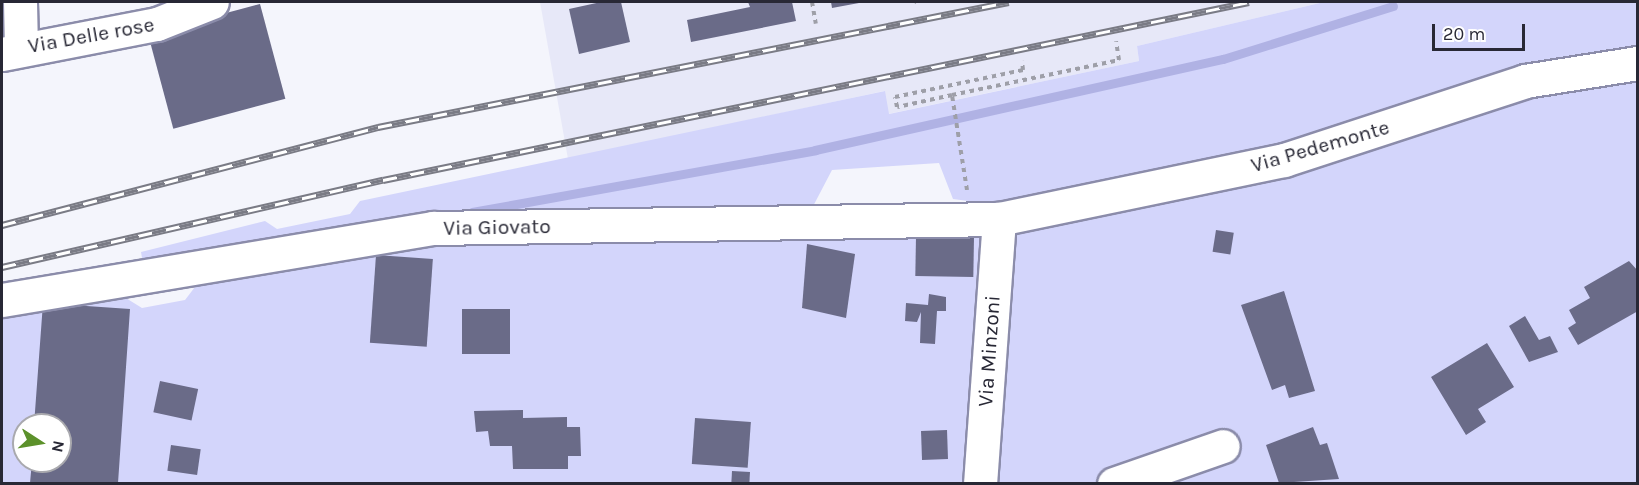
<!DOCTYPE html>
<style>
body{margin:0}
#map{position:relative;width:1639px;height:485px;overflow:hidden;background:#f4f5fc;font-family:Karla,sans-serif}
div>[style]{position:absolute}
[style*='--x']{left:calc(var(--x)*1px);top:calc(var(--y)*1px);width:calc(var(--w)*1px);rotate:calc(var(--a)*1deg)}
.built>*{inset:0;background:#e7e8f8}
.green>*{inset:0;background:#d3d5fb}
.stream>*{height:9px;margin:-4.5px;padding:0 4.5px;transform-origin:4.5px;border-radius:4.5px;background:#b0b2e4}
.building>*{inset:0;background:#6a6b88;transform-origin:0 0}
.path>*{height:4px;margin-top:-2px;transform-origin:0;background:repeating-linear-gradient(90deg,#9e9fa8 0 4.5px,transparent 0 9px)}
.roads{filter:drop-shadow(2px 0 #8b8caa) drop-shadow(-2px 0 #8b8caa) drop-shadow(0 2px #8b8caa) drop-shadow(0 -2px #8b8caa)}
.minor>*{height:33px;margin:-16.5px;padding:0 16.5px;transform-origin:16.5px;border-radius:16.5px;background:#fff}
.rail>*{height:7px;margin-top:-3.5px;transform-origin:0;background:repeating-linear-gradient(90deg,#fff 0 14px,#7a7b85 0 28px);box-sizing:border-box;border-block:2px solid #7a7b85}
span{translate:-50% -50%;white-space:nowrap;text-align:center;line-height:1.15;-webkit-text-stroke:6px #fff;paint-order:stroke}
.street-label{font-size:21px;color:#282835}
.frame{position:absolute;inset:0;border:3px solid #282835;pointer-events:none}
.north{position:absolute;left:12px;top:413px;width:60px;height:60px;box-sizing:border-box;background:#fff;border:2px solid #a9a9ae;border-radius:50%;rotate:102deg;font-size:16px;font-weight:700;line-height:24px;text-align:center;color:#282835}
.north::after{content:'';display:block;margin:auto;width:21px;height:27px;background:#5c912b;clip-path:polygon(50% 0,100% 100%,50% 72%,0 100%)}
.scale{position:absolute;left:1432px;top:24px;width:93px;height:27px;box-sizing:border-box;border:3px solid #282835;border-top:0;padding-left:8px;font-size:18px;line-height:21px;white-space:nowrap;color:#282835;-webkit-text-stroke:4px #fff;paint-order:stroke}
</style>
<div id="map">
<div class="built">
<i style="clip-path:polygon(540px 2px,1324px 2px,1137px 46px,1139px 61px,888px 114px,884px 91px,568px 159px)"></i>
</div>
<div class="green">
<i style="clip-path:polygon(1324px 2px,1637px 2px,1637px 55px,1282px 152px,1014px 207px,953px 199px,939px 163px,832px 170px,809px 214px,620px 216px,144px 270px,141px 252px,265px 221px,277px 229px,350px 214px,360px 201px,885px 91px,889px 114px,1139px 61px,1137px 46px)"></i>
<i style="clip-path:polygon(1637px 67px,1637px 483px,985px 484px,1003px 223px)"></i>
<i style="clip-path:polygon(evenodd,993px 223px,975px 483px,2px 484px,2px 305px,108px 287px,142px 308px,185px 300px,208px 270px,343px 247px,993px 223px,24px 425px,60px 425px,60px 461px,24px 461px,24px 425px)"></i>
</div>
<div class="stream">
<i style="--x:472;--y:212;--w:349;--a:-10.2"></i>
<i style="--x:815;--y:150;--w:418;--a:-12.6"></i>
<i style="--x:1223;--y:59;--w:178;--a:-17.3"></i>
</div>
<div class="building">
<i style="clip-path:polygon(601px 2px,621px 2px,630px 42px,579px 54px,569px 9px)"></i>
<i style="clip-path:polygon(748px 2px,792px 2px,796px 21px,691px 42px,687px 20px,750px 7px)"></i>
<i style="clip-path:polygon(831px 2px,859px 2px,859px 3px,832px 8px)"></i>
<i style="left:260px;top:4px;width:98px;height:116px;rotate:75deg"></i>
<i style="left:1216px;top:230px;width:18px;height:22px;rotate:9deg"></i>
<i style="left:974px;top:237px;width:40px;height:58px;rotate:91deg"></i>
<i style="clip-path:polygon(807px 244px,855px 254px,846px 318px,802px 308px)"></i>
<i style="left:376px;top:255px;width:57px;height:88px;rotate:4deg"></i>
<i style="clip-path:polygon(1629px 261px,1638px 271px,1638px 311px,1578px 345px,1568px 328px,1576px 323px,1569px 310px,1590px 298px,1584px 287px)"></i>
<i style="clip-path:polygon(1284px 291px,1315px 391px,1289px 398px,1285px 385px,1272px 390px,1241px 305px)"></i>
<i style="clip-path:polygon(929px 294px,946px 297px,946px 311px,937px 311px,935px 344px,920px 343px,921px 312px,917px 322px,905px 321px,906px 303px,928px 305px)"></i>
<i style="clip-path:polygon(43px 303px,130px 309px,118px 483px,30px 483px,32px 461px,60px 461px,60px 425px,34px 425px)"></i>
<i style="left:462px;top:309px;width:48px;height:45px"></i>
<i style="clip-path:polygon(1525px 316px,1539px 340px,1550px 336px,1558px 352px,1529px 362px,1509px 326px)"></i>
<i style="clip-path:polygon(1487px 343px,1514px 387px,1478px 409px,1486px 422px,1466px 435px,1431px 377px)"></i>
<i style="left:160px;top:381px;width:39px;height:32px;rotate:12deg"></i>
<i style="clip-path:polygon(523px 410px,523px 418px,567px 417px,567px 427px,580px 427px,581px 456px,568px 456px,568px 469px,513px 469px,512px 446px,490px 446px,488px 431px,476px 432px,474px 411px)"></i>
<i style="left:695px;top:418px;width:56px;height:46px;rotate:4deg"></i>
<i style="clip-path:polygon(1313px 427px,1320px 445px,1327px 443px,1339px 479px,1279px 483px,1266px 445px)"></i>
<i style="left:947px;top:430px;width:29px;height:26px;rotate:88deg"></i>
<i style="left:171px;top:445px;width:30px;height:26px;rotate:8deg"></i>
<i style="left:732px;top:471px;width:18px;height:12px;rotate:3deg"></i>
</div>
<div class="path">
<i style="--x:812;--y:2;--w:22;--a:80"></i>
<i style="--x:916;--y:2;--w:1;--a:45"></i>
<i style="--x:952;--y:95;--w:56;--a:167.7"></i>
<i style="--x:897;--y:107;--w:10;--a:-101"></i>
<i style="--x:895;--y:97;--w:131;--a:-11.9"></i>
<i style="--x:1023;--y:70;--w:9;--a:-96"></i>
<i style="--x:967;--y:190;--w:96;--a:-99"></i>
<i style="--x:952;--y:95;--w:171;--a:-11.8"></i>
<i style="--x:1119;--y:60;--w:19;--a:-99"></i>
</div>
<div class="roads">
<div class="minor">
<i style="--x:20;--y:2;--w:46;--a:88.8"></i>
<i style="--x:2;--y:54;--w:158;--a:-11"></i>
<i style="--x:157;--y:24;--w:59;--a:-21.8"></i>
<i style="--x:2;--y:300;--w:437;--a:-9.5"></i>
<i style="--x:433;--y:228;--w:566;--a:-0.91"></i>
<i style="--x:999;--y:219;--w:291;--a:-11.7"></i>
<i style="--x:1284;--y:160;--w:254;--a:-18.1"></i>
<i style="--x:1525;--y:81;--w:114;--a:-9.1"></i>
<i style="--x:980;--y:484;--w:266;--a:-85.9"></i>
<i style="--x:1114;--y:484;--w:115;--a:-19.2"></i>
</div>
</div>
<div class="rail">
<i style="--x:2;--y:225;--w:389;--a:-14.6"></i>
<i style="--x:378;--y:127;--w:643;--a:-11.21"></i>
<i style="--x:2;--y:267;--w:391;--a:-12.9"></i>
<i style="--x:383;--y:180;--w:884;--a:-11.61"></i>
</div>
<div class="street-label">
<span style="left:91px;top:35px;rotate:-10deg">Via Delle rose</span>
<span style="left:1320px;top:146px;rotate:-16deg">Via Pedemonte</span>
<span style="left:497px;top:227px;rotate:-1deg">Via Giovato</span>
<span style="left:989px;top:351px;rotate:-86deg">Via Minzoni</span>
</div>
<div class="frame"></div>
<div class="north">N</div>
<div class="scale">20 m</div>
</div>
